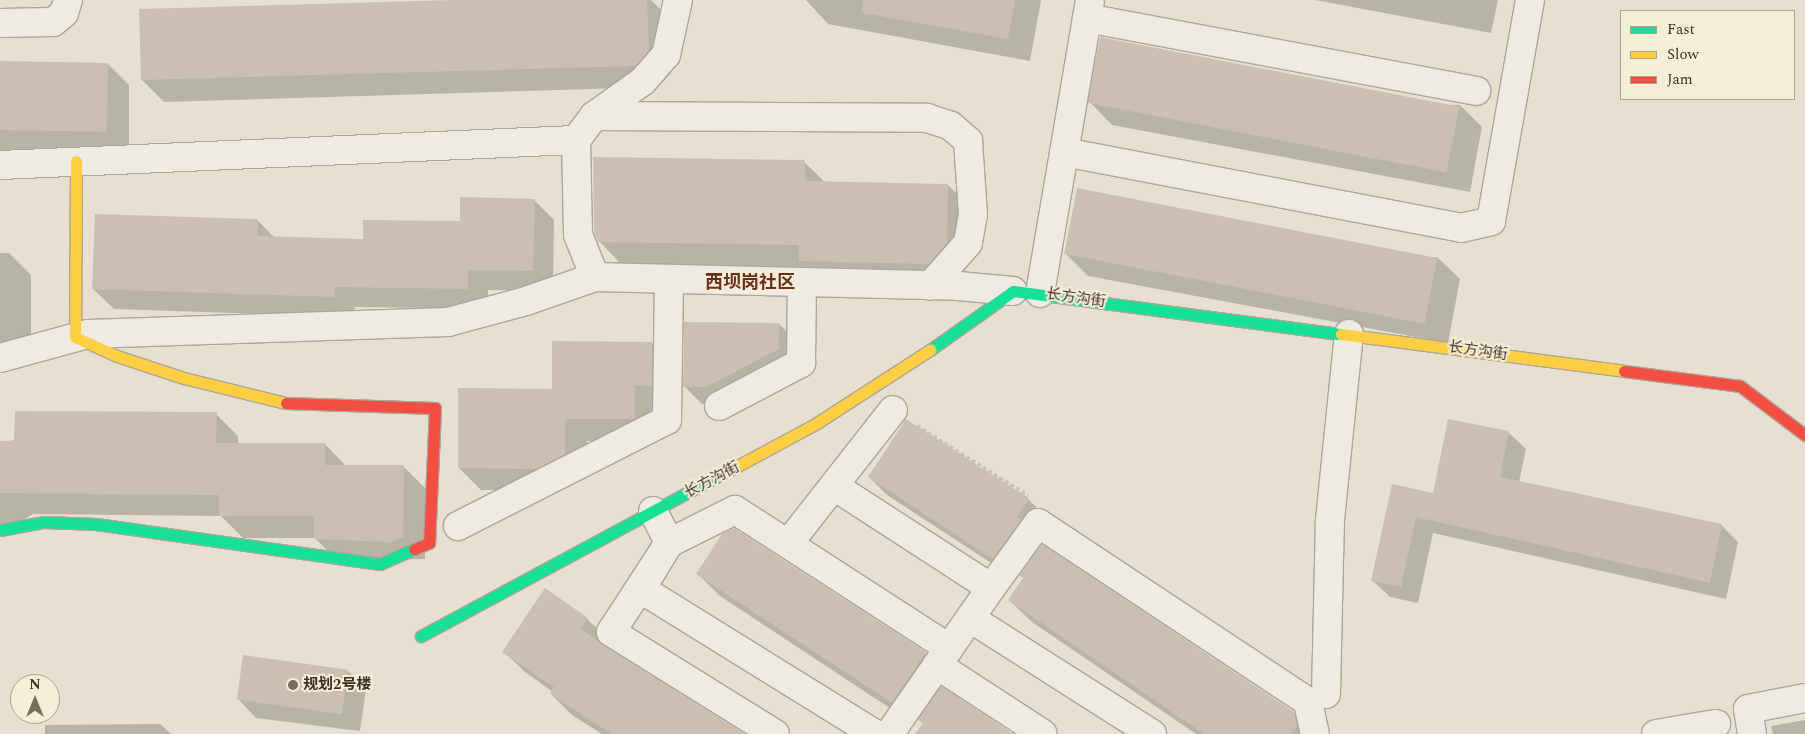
<!DOCTYPE html>
<meta charset="utf-8">
<style>
body{margin:0}
#map{position:relative;width:1805px;height:734px;overflow:hidden;background:#e7e0d1;font-family:Spectral,"Noto Sans SC",serif}
div>[style]{position:absolute}
[style*='--x']{left:calc(var(--x)*1px);top:calc(var(--y)*1px);width:calc(var(--w)*1px);rotate:calc(var(--a)*1deg)}
.shadow>*{inset:0;background:#0003}
.building>*{inset:0;background:#cbbfb2;transform-origin:0 0}
.path>*{height:3px;margin-top:-1.5px;transform-origin:0;background:repeating-linear-gradient(90deg,#c8c2b9 0 4px,transparent 0 6.5px)}
.roads{filter:drop-shadow(1px 0 #ada599) drop-shadow(-1px 0 #ada599) drop-shadow(0 1px #ada599) drop-shadow(0 -1px #ada599)}
.street>*{height:28px;margin:-14px;padding:0 14px;transform-origin:14px;border-radius:14px;background:#efebe3}
.fast>*{height:11px;margin:-5.5px;padding:0 5.5px;transform-origin:5.5px;border-radius:5.5px;background:#16e098}
.slow>*{height:11px;margin:-5.5px;padding:0 5.5px;transform-origin:5.5px;border-radius:5.5px;background:#ffcf43}
.jam>*{height:11px;margin:-5.5px;padding:0 5.5px;transform-origin:5.5px;border-radius:5.5px;background:#f24e42}
.dots>*{width:14px;height:14px;translate:-50% -50%;box-sizing:border-box;border:2px solid #f7eed8;border-radius:50%}
span{translate:-50% -50%;white-space:nowrap;text-align:center;line-height:1.15;-webkit-text-stroke:4px #f7eed8;paint-order:stroke}
.street-label{font-size:15px;color:#3d2e20}
.poi-label{font-size:15px;color:#3d2e20;font-weight:700}
.left{translate:0 -50%;text-align:left}
.quarter-label{font-size:18px;color:#6b2e1e;font-weight:700}
.legend{position:absolute;left:1620px;top:10px;width:175px;height:90px;box-sizing:border-box;background:#f7eed8;border:1px solid #ada18e;margin:0;padding:6px 9px;list-style:none;font-size:15px;color:#3d2e20}
.legend li{display:flex;align-items:center;gap:10px;height:25px}
.legend b{width:25px;border:1px solid #ada18e}
.north{position:absolute;left:10px;top:674px;width:50px;height:50px;box-sizing:border-box;background:#f7eed8;border:1px solid #ada18e;border-radius:50%;rotate:0deg;font-size:14px;font-weight:700;line-height:20px;text-align:center;color:#3d2e20}
.north::after{content:'';display:block;margin:auto;width:18px;height:22px;background:#786c5e;clip-path:polygon(50% 0,100% 100%,50% 72%,0 100%)}
</style>
<div id="map">
<div class="shadow">
<i style="clip-path:polygon(494px 0,651px 0,669px 18px,671px 73px,658px 87px,164px 102px,142px 80px)"></i>
<i style="clip-path:polygon(806px 0,1041px 0,1030px 61px,828px 24px)"></i>
<i style="clip-path:polygon(1315px 0,1498px 0,1491px 33px)"></i>
<i style="clip-path:polygon(0 62px,107px 63px,129px 85px,129px 152px,0 152px)"></i>
<i style="clip-path:polygon(1090px 102px,1460px 105px,1482px 127px,1470px 192px,1112px 125px)"></i>
<i style="clip-path:polygon(804px 162px,826px 183px,948px 185px,970px 207px,969px 265px,951px 286px,823px 283px,807px 267px,621px 264px,599px 241px)"></i>
<i style="clip-path:polygon(534px 200px,554px 220px,553px 291px,488px 290px,488px 309px,355px 307px,354px 317px,114px 309px,93px 289px,257px 220px,275px 238px,364px 241px,461px 222px)"></i>
<i style="clip-path:polygon(0 253px,9px 253px,31px 275px,31px 347px,0 347px)"></i>
<i style="clip-path:polygon(1066px 254px,1437px 257px,1460px 279px,1448px 343px,1088px 276px)"></i>
<i style="clip-path:polygon(779px 324px,797px 342px,796px 367px,724px 405px,702px 404px,684px 386px)"></i>
<i style="clip-path:polygon(652px 343px,674px 366px,657px 440px,587px 441px,586px 477px,559px 490px,481px 490px,459px 468px,553px 390px)"></i>
<i style="clip-path:polygon(216px 414px,238px 436px,238px 444px,325px 444px,346px 466px,403px 466px,425px 488px,425px 559px,337px 561px,315px 538px,243px 538px,221px 516px,33px 514px,0 534px,0 442px)"></i>
<i style="clip-path:polygon(1508px 432px,1526px 449px,1519px 482px,1721px 525px,1738px 542px,1726px 599px,1433px 533px,1418px 603px,1390px 597px,1372px 580px,1393px 485px,1434px 494px)"></i>
<i style="clip-path:polygon(869px 477px,1028px 499px,1046px 517px,1011px 576px,887px 495px)"></i>
<i style="clip-path:polygon(697px 573px,925px 653px,948px 675px,940px 687px,1010px 734px,917px 734px,924px 724px,918px 718px,914px 724px,720px 596px)"></i>
<i style="clip-path:polygon(1021px 576px,1293px 712px,1315px 734px,1196px 734px,1032px 622px,1009px 600px,1024px 579px)"></i>
<i style="clip-path:polygon(587px 619px,608px 639px,603px 647px,741px 734px,602px 734px,572px 715px,551px 694px,553px 692px,525px 672px,504px 652px)"></i>
<i style="clip-path:polygon(348px 671px,366px 689px,360px 731px,256px 718px,239px 700px)"></i>
<i style="clip-path:polygon(1805px 720px,1805px 734px,1773px 734px,1771px 726px)"></i>
<i style="clip-path:polygon(160px 724px,171px 734px,45px 734px,45px 725px)"></i>
</div>
<div class="building">
<i style="clip-path:polygon(452px 0,647px 0,649px 51px,636px 66px,141px 80px,139px 9px)"></i>
<i style="clip-path:polygon(863px 0,1015px 0,1008px 39px,862px 13px)"></i>
<i style="left:1100px;top:37px;width:366px;height:67px;rotate:11deg"></i>
<i style="left:0;top:61px;width:108px;height:69px;rotate:1deg"></i>
<i style="clip-path:polygon(593px 157px,805px 160px,805px 181px,948px 184px,947px 243px,929px 264px,799px 261px,799px 245px,598px 242px,594px 232px)"></i>
<i style="left:1077px;top:188px;width:367px;height:67px;rotate:11deg"></i>
<i style="clip-path:polygon(460px 197px,535px 199px,533px 271px,468px 270px,468px 289px,335px 287px,334px 297px,92px 289px,95px 214px,258px 219px,257px 236px,363px 239px,363px 220px,460px 221px)"></i>
<i style="clip-path:polygon(684px 322px,779px 323px,779px 349px,706px 387px,683px 387px)"></i>
<i style="clip-path:polygon(552px 341px,652px 342px,652px 386px,635px 385px,635px 419px,565px 419px,565px 454px,537px 469px,458px 468px,458px 388px,552px 389px)"></i>
<i style="clip-path:polygon(15px 411px,217px 412px,216px 443px,325px 443px,325px 465px,404px 465px,403px 537px,391px 542px,314px 539px,314px 516px,219px 516px,219px 495px,0 493px,0 441px,14px 441px)"></i>
<i style="clip-path:polygon(906px 419px,1029px 498px,1017px 517px,1021px 520px,993px 559px,868px 477px)"></i>
<i style="clip-path:polygon(1448px 419px,1509px 431px,1500px 477px,1722px 524px,1710px 583px,1416px 517px,1401px 587px,1371px 581px,1392px 484px,1433px 493px)"></i>
<i style="clip-path:polygon(734px 528px,926px 652px,892px 703px,696px 574px,722px 534px)"></i>
<i style="clip-path:polygon(1042px 544px,1294px 712px,1297px 726px,1291px 734px,1204px 734px,1008px 600px,1023px 578px,1019px 576px)"></i>
<i style="clip-path:polygon(545px 588px,588px 618px,581px 629px,603px 645px,745px 734px,612px 734px,550px 694px,554px 687px,502px 652px)"></i>
<i style="left:243px;top:655px;width:106px;height:45px;rotate:8deg"></i>
<i style="clip-path:polygon(941px 686px,979px 711px,1013px 734px,915px 734px,923px 723px,918px 720px)"></i>
</div>
<div class="path">
<i style="--x:917;--y:425;--w:131;--a:32.2"></i>
</div>
<div class="roads">
<div class="street">
<i style="--x:1087;--y:18;--w:396;--a:10.6"></i>
<i style="--x:0;--y:23;--w:53;--a:-1.1"></i>
<i style="--x:53;--y:22;--w:14;--a:-39"></i>
<i style="--x:64;--y:13;--w:14;--a:-73"></i>
<i style="--x:594;--y:116;--w:333;--a:0.3"></i>
<i style="--x:927;--y:118;--w:25;--a:18"></i>
<i style="--x:951;--y:126;--w:23;--a:41"></i>
<i style="--x:968;--y:141;--w:73;--a:86.1"></i>
<i style="--x:973;--y:214;--w:29;--a:100"></i>
<i style="--x:968;--y:243;--w:57;--a:131.5"></i>
<i style="--x:1064;--y:152;--w:404;--a:10.8"></i>
<i style="--x:1461;--y:228;--w:31;--a:-13"></i>
<i style="--x:1491;--y:221;--w:224;--a:-80"></i>
<i style="--x:0;--y:165;--w:577;--a:-2.49"></i>
<i style="--x:595;--y:277;--w:45;--a:-112"></i>
<i style="--x:578;--y:235;--w:95;--a:-91.2"></i>
<i style="--x:576;--y:140;--w:30;--a:-53"></i>
<i style="--x:594;--y:116;--w:60;--a:-35.5"></i>
<i style="--x:643;--y:81;--w:35;--a:-49"></i>
<i style="--x:666;--y:55;--w:56;--a:-77.7"></i>
<i style="--x:1040;--y:293;--w:296;--a:-80.3"></i>
<i style="--x:0;--y:358;--w:91;--a:-15.3"></i>
<i style="--x:88;--y:334;--w:360;--a:-1.9"></i>
<i style="--x:448;--y:322;--w:81;--a:-15.1"></i>
<i style="--x:526;--y:301;--w:73;--a:-19.2"></i>
<i style="--x:595;--y:277;--w:363;--a:1.4"></i>
<i style="--x:958;--y:286;--w:55;--a:5.2"></i>
<i style="--x:719;--y:406;--w:93;--a:-27.7"></i>
<i style="--x:801;--y:363;--w:80;--a:-89.3"></i>
<i style="--x:834;--y:486;--w:187;--a:33"></i>
<i style="--x:991;--y:588;--w:178;--a:124.9"></i>
<i style="--x:653;--y:511;--w:36;--a:63"></i>
<i style="--x:669;--y:543;--w:74;--a:-26.6"></i>
<i style="--x:735;--y:510;--w:63;--a:32.7"></i>
<i style="--x:788;--y:544;--w:170;--a:-51.9"></i>
<i style="--x:458;--y:526;--w:234;--a:-26.9"></i>
<i style="--x:667;--y:420;--w:141;--a:-89.2"></i>
<i style="--x:788;--y:544;--w:192;--a:32.9"></i>
<i style="--x:991;--y:588;--w:80;--a:-54.1"></i>
<i style="--x:1038;--y:523;--w:324;--a:33.5"></i>
<i style="--x:1308;--y:702;--w:33;--a:78"></i>
<i style="--x:970;--y:618;--w:216;--a:32.5"></i>
<i style="--x:937;--y:665;--w:126;--a:33.1"></i>
<i style="--x:1326;--y:694;--w:174;--a:-88.7"></i>
<i style="--x:1330;--y:520;--w:187;--a:-84.2"></i>
<i style="--x:775;--y:734;--w:193;--a:-148.1"></i>
<i style="--x:611;--y:632;--w:106;--a:-56.9"></i>
<i style="--x:669;--y:543;--w:54;--a:121.3"></i>
<i style="--x:641;--y:589;--w:275;--a:31.8"></i>
<i style="--x:1656;--y:734;--w:61;--a:-9.5"></i>
<i style="--x:1752;--y:734;--w:25;--a:-99"></i>
<i style="--x:1748;--y:709;--w:58;--a:-10.9"></i>
</div>
<div class="fast">
<i style="--x:930;--y:350;--w:102;--a:-35.4"></i>
<i style="--x:1013;--y:291;--w:331;--a:7.5"></i>
<i style="--x:0;--y:530;--w:45;--a:-10.3"></i>
<i style="--x:44;--y:522;--w:52;--a:2.2"></i>
<i style="--x:96;--y:524;--w:287;--a:8"></i>
<i style="--x:380;--y:564;--w:37;--a:-24"></i>
<i style="--x:421;--y:636;--w:349;--a:-28.3"></i>
</div>
<div class="slow">
<i style="--x:76;--y:161;--w:176;--a:90.3"></i>
<i style="--x:75;--y:337;--w:46;--a:24.3"></i>
<i style="--x:117;--y:356;--w:71;--a:18.2"></i>
<i style="--x:184;--y:378;--w:105;--a:13.8"></i>
<i style="--x:1341;--y:334;--w:285;--a:7.4"></i>
<i style="--x:728;--y:471;--w:101;--a:-28.3"></i>
<i style="--x:817;--y:423;--w:135;--a:-32.9"></i>
</div>
<div class="jam">
<i style="--x:1624;--y:371;--w:117;--a:7.4"></i>
<i style="--x:1740;--y:386;--w:81;--a:37"></i>
<i style="--x:286;--y:403;--w:149;--a:1.9"></i>
<i style="--x:435;--y:408;--w:135;--a:92.5"></i>
<i style="--x:429;--y:543;--w:16;--a:158"></i>
</div>
</div>
<div class="dots">
<i style="left:293px;top:685px;background:#786c5e"></i>
</div>
<div class="street-label">
<span style="left:1076px;top:298px;rotate:8deg">长方沟街</span>
<span style="left:1478px;top:351px;rotate:8deg">长方沟街</span>
<span style="left:712px;top:480px;rotate:-28deg">长方沟街</span>
</div>
<div class="poi-label">
<span class="left" style="left:303px;top:685px">规划2号楼</span>
</div>
<div class="quarter-label">
<span style="left:750px;top:283px">西坝岗社区</span>
</div>
<ul class="legend">
<li><b style="height:6px;background:#16e098"></b>Fast</li>
<li><b style="height:6px;background:#ffcf43"></b>Slow</li>
<li><b style="height:6px;background:#f24e42"></b>Jam</li>
</ul>
<div class="north">N</div>
</div>
